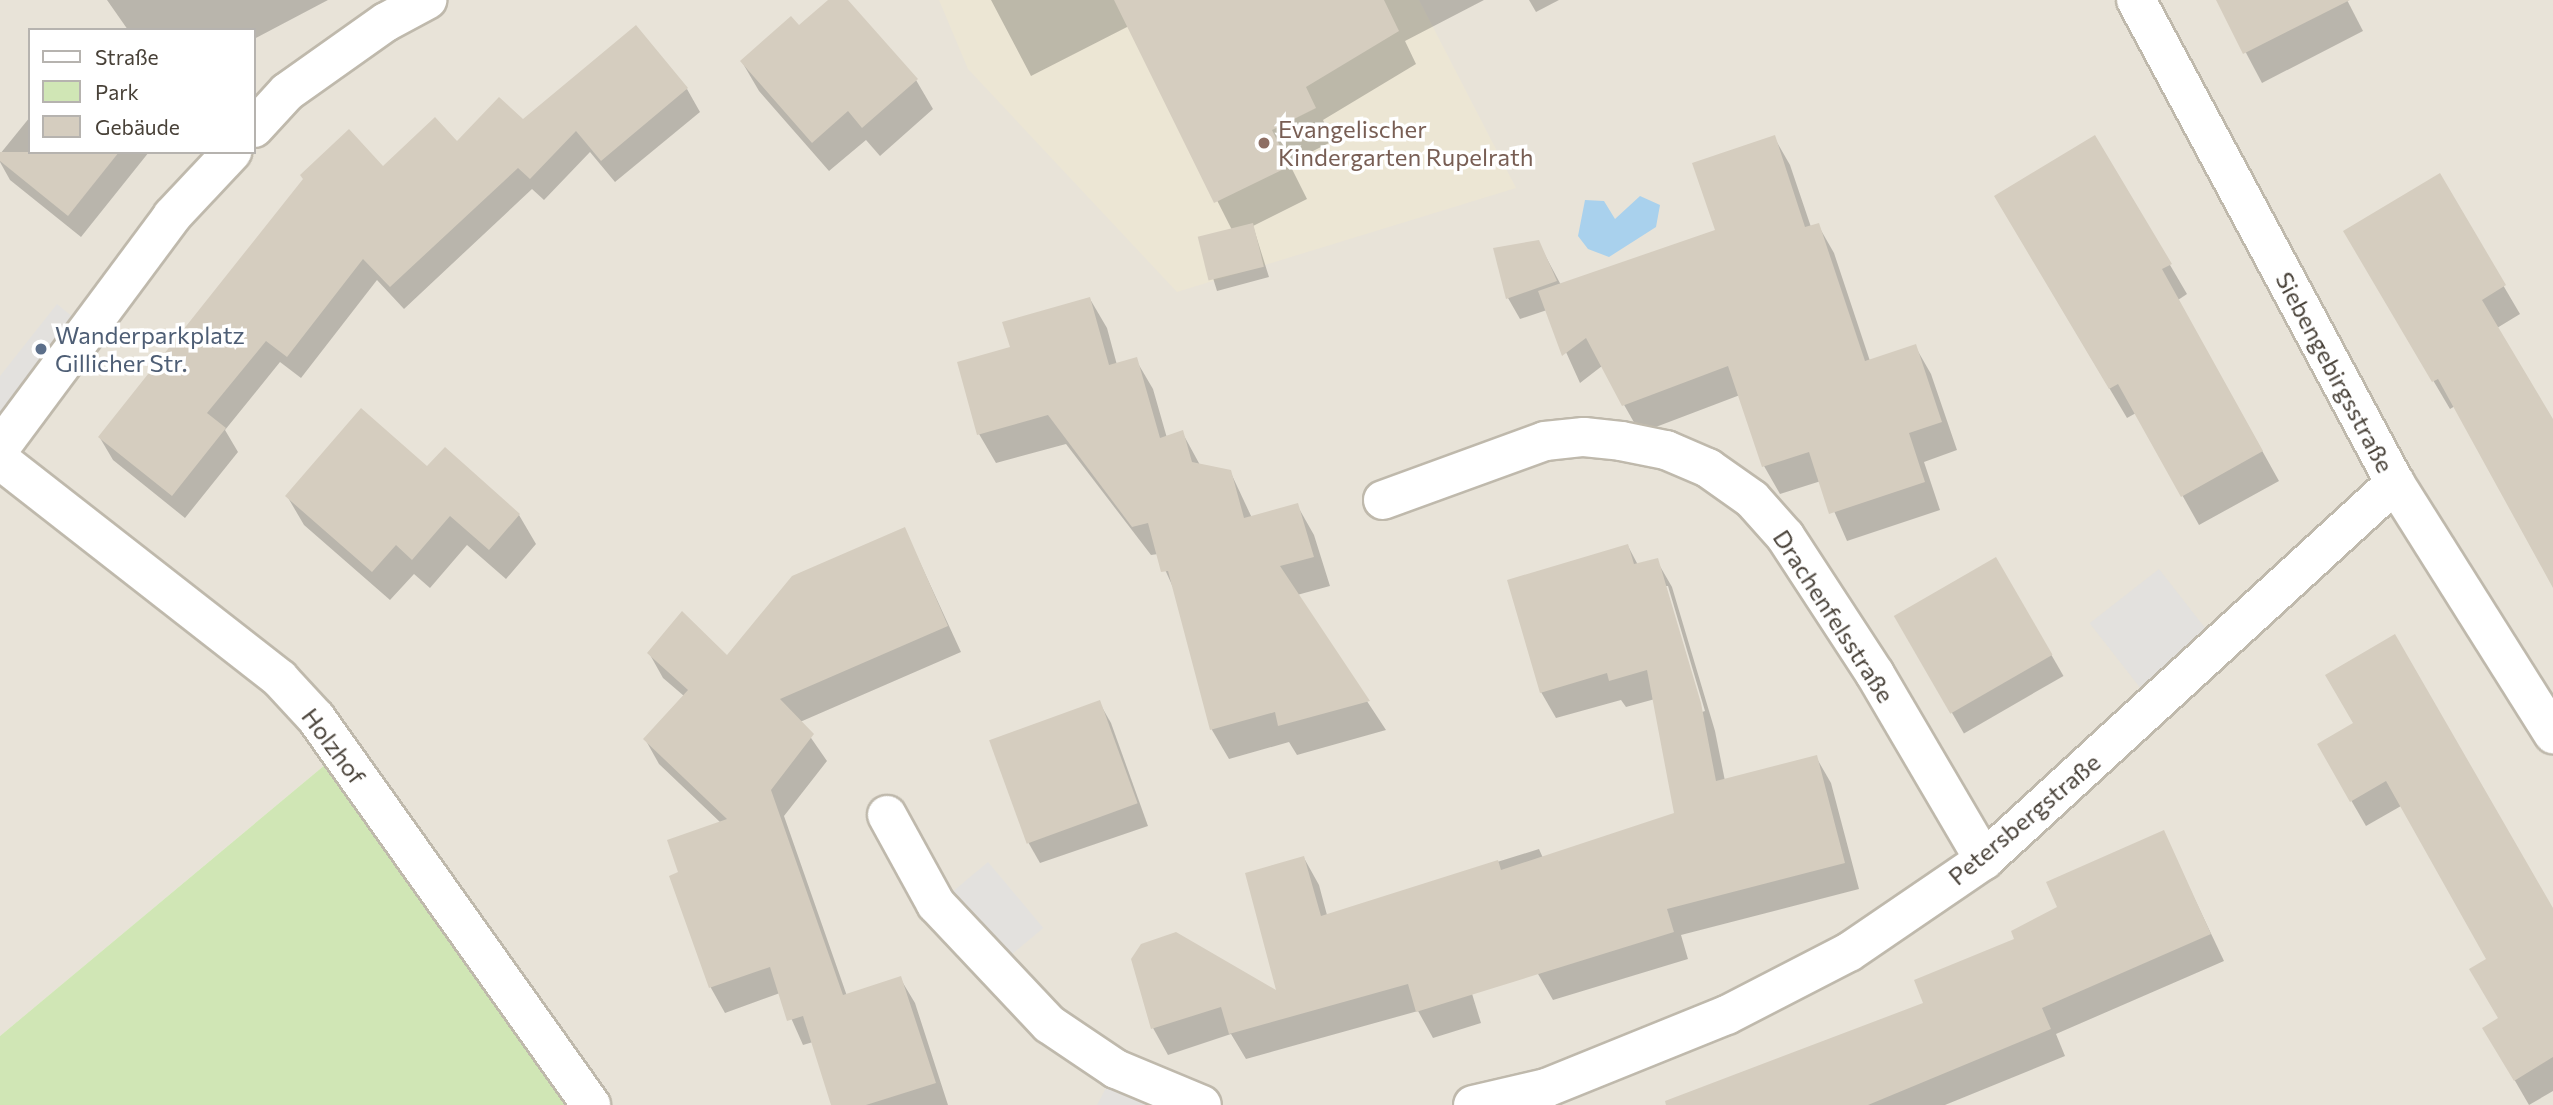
<!DOCTYPE html>
<meta charset="utf-8">
<style>
body{margin:0}
#map{position:relative;width:2553px;height:1105px;overflow:hidden;background:#f4f1ea;font-family:Commissioner,sans-serif}
div>[style]{position:absolute}
[style*='--x']{left:calc(var(--x)*1px);top:calc(var(--y)*1px);width:calc(var(--w)*1px);rotate:calc(var(--a)*1deg)}
.residential>*{inset:0;background:#e8e3d8}
.education>*{inset:0;background:#ece6d4}
.green>*{inset:0;background:#d0e6b5}
.parking>*{inset:0;background:#e3e1de;transform-origin:0 0}
.water>*{inset:0;background:#a9d1ed}
.shadow>*{inset:0;background:#0003;transform-origin:0 0}
.building>*{inset:0;background:#d5cdbf;transform-origin:0 0}
.roads{filter:drop-shadow(2px 0 #bfb9ac) drop-shadow(-2px 0 #bfb9ac) drop-shadow(0 2px #bfb9ac) drop-shadow(0 -2px #bfb9ac)}
.street>*{height:38px;margin:-19px;padding:0 19px;transform-origin:19px;border-radius:19px;background:#fff}
.dots>*{width:19px;height:19px;translate:-50% -50%;box-sizing:border-box;border:4px solid #fff;border-radius:50%}
span{translate:-50% -50%;white-space:nowrap;text-align:center;line-height:1.15;-webkit-text-stroke:7px #fff;paint-order:stroke}
.education-label{font-size:24px;color:#785e54}
.left{translate:0 -50%;text-align:left}
.service-label{font-size:24px;color:#4e5e75}
.street-label{font-size:24px;color:#484138}
.legend{position:absolute;left:28px;top:28px;width:228px;height:126px;box-sizing:border-box;background:#fff;border:2px solid #b6b3af;margin:0;padding:9px 12px;list-style:none;font-size:21px;color:#484138}
.legend li{display:flex;align-items:center;gap:14px;height:35px}
.legend b{width:35px;border:2px solid #b6b3af}
</style>
<div id="map">
<div class="residential">
<i style="clip-path:polygon(evenodd,0 0,2553px 0,2553px 1105px,568px 1105px,326px 764px,0 1036px,0 0,30px 30px,254px 30px,254px 152px,30px 152px,30px 30px)"></i>
</div>
<div class="education">
<i style="clip-path:polygon(939px 0,1419px 0,1516px 188px,1177px 292px,968px 69px)"></i>
</div>
<div class="green">
<i style="clip-path:polygon(326px 764px,568px 1105px,0 1105px,0 1036px)"></i>
</div>
<div class="parking">
<i style="clip-path:polygon(57px 304px,80px 323px,0 430px,0 376px)"></i>
<i style="left:2159px;top:569px;width:96px;height:88px;rotate:52deg"></i>
<i style="left:988px;top:862px;width:86px;height:67px;rotate:50deg"></i>
<i style="clip-path:polygon(1116px 1069px,1202px 1105px,1097px 1105px)"></i>
</div>
<div class="water">
<i style="clip-path:polygon(1640px 196px,1660px 205px,1656px 227px,1609px 257px,1588px 249px,1578px 236px,1585px 200px,1604px 201px,1615px 219px)"></i>
</div>
<div class="shadow">
<i style="clip-path:polygon(107px 0,328px 0,254px 39px,254px 30px,128px 30px)"></i>
<i style="clip-path:polygon(830px 0,846px 0,916px 80px,933px 109px,880px 156px,866px 140px,829px 171px,759px 91px,742px 62px,799px 28px)"></i>
<i style="clip-path:polygon(991px 0,1484px 0,1405px 41px,1416px 64px,1323px 120px,1333px 141px,1289px 163px,1307px 199px,1253px 226px,1269px 277px,1217px 291px,1201px 239px,1232px 230px,1129px 26px,1031px 76px)"></i>
<i style="clip-path:polygon(1529px 0,1559px 0,1536px 12px)"></i>
<i style="clip-path:polygon(2218px 0,2347px 0,2363px 31px,2262px 83px)"></i>
<i style="clip-path:polygon(687px 89px,700px 112px,615px 182px,590px 152px,544px 200px,532px 189px,404px 309px,377px 280px,301px 378px,280px 362px,225px 430px,238px 452px,185px 518px,113px 460px,100px 438px,383px 169px,523px 122px)"></i>
<i style="clip-path:polygon(30px 117px,30px 152px,149px 152px,81px 237px,10px 180px,0 162px,0 154px)"></i>
<i style="clip-path:polygon(1774px 137px,1790px 165px,1811px 227px,1818px 225px,1834px 253px,1870px 361px,1915px 346px,1931px 374px,1957px 450px,1924px 462px,1940px 510px,1847px 541px,1821px 481px,1780px 494px,1764px 466px,1740px 395px,1640px 433px,1602px 366px,1580px 383px,1547px 310px,1520px 319px,1508px 298px,1538px 242px,1561px 285px,1717px 231px)"></i>
<i style="clip-path:polygon(2439px 176px,2520px 314px,2497px 328px,2553px 423px,2553px 584px,2455px 406px,2450px 409px,2345px 231px)"></i>
<i style="clip-path:polygon(2013px 226px,2170px 265px,2187px 294px,2178px 300px,2279px 481px,2199px 525px,2136px 413px,2127px 418px)"></i>
<i style="clip-path:polygon(1090px 299px,1107px 328px,1117px 365px,1136px 360px,1153px 389px,1167px 438px,1182px 432px,1200px 465px,1230px 471px,1252px 518px,1297px 505px,1314px 535px,1330px 586px,1297px 595px,1386px 730px,1297px 755px,1289px 742px,1229px 759px,1212px 730px,1176px 594px,1158px 554px,1151px 555px,1066px 444px,996px 463px,979px 434px,1012px 349px)"></i>
<i style="clip-path:polygon(428px 469px,519px 515px,536px 544px,506px 579px,467px 545px,430px 588px,414px 574px,390px 600px,304px 525px,287px 496px)"></i>
<i style="clip-path:polygon(905px 530px,961px 652px,800px 722px,827px 761px,784px 816px,847px 996px,900px 978px,915px 1003px,948px 1105px,833px 1105px,813px 1042px,803px 1045px,780px 993px,725px 1013px,711px 988px,671px 877px,681px 873px,721px 823px,659px 764px,645px 739px,684px 696px,663px 678px,649px 653px,728px 658px)"></i>
<i style="clip-path:polygon(evenodd,1628px 546px,1638px 565px,1657px 561px,1672px 587px,1715px 731px,1725px 781px,1816px 757px,1831px 783px,1859px 889px,1681px 935px,1688px 959px,1553px 1000px,1538px 974px,1458px 948px,1481px 1023px,1433px 1038px,1418px 1011px,1246px 1059px,1231px 1034px,1168px 1055px,1153px 1028px,1133px 959px,1279px 994px,1304px 858px,1319px 885px,1327px 915px,1539px 849px,1543px 858px,1676px 814px,1655px 699px,1626px 707px,1621px 700px,1556px 718px,1541px 692px,1628px 546px,1665px 586px,1668px 586px,1705px 711px,1702px 712px,1665px 586px)"></i>
<i style="left:1996px;top:559px;width:135px;height:115px;rotate:60deg"></i>
<i style="clip-path:polygon(1099px 702px,1111px 723px,1148px 826px,1040px 863px,1028px 842px,991px 741px)"></i>
<i style="clip-path:polygon(2355px 724px,2553px 912px,2553px 1091px,2529px 1105px,2485px 1029px,2500px 1019px,2488px 960px,2401px 806px,2366px 826px,2319px 745px)"></i>
<i style="clip-path:polygon(2163px 832px,2224px 961px,2056px 1034px,2065px 1056px,1945px 1105px,1714px 1105px,1926px 1004px)"></i>
</div>
<div class="building">
<i style="clip-path:polygon(828px 0,848px 0,918px 79px,862px 128px,848px 111px,812px 143px,740px 61px,791px 16px,799px 25px)"></i>
<i style="clip-path:polygon(1114px 0,1384px 0,1399px 31px,1306px 87px,1316px 108px,1272px 130px,1290px 166px,1214px 203px)"></i>
<i style="clip-path:polygon(2216px 0,2350px 0,2243px 54px)"></i>
<i style="clip-path:polygon(636px 25px,688px 88px,601px 161px,576px 131px,530px 179px,518px 168px,390px 287px,363px 259px,287px 357px,266px 341px,207px 413px,226px 428px,172px 496px,98px 437px,303px 179px,300px 175px,349px 129px,383px 166px,435px 117px,457px 141px,499px 97px,523px 119px)"></i>
<i style="clip-path:polygon(1775px 135px,1805px 227px,1819px 223px,1865px 361px,1916px 344px,1942px 422px,1909px 433px,1925px 482px,1829px 514px,1809px 452px,1762px 467px,1728px 366px,1622px 406px,1586px 338px,1562px 356px,1538px 291px,1715px 230px,1692px 163px)"></i>
<i style="clip-path:polygon(2095px 135px,2172px 264px,2162px 269px,2263px 451px,2181px 497px,2118px 384px,2109px 389px,1994px 196px)"></i>
<i style="clip-path:polygon(0 152px,119px 152px,68px 216px,0 161px)"></i>
<i style="clip-path:polygon(2440px 173px,2506px 285px,2482px 300px,2553px 419px,2553px 588px,2438px 379px,2432px 382px,2343px 231px)"></i>
<i style="left:1253px;top:223px;width:45px;height:57px;rotate:76deg"></i>
<i style="clip-path:polygon(1539px 240px,1557px 281px,1506px 299px,1493px 248px)"></i>
<i style="clip-path:polygon(1090px 297px,1109px 365px,1137px 357px,1160px 438px,1183px 430px,1192px 462px,1231px 470px,1244px 518px,1298px 503px,1314px 557px,1280px 566px,1370px 701px,1278px 726px,1275px 712px,1210px 730px,1168px 571px,1161px 572px,1148px 523px,1132px 527px,1048px 415px,977px 435px,957px 362px,1010px 347px,1002px 322px)"></i>
<i style="clip-path:polygon(361px 408px,427px 466px,445px 447px,520px 514px,489px 550px,450px 516px,412px 560px,396px 545px,372px 572px,285px 496px)"></i>
<i style="clip-path:polygon(905px 527px,948px 626px,780px 699px,814px 734px,771px 790px,843px 995px,901px 976px,936px 1083px,866px 1105px,831px 1105px,803px 1016px,787px 1021px,770px 967px,709px 988px,669px 876px,678px 872px,667px 840px,727px 819px,643px 739px,688px 690px,647px 653px,682px 611px,727px 655px,792px 576px)"></i>
<i style="clip-path:polygon(1628px 544px,1634px 564px,1658px 558px,1701px 703px,1716px 781px,1817px 755px,1845px 863px,1667px 909px,1674px 932px,1416px 1012px,1408px 984px,1229px 1034px,1221px 1007px,1151px 1029px,1131px 959px,1141px 944px,1176px 932px,1276px 990px,1245px 873px,1304px 856px,1321px 916px,1498px 860px,1501px 870px,1674px 813px,1647px 670px,1609px 681px,1607px 673px,1540px 693px,1507px 580px)"></i>
<i style="left:1996px;top:557px;width:113px;height:118px;rotate:60deg"></i>
<i style="clip-path:polygon(2395px 634px,2553px 908px,2553px 1057px,2514px 1081px,2482px 1028px,2498px 1018px,2469px 969px,2486px 959px,2386px 781px,2350px 802px,2317px 744px,2353px 723px,2325px 675px)"></i>
<i style="left:1100px;top:700px;width:110px;height:118px;rotate:70deg"></i>
<i style="clip-path:polygon(2164px 830px,2211px 934px,2042px 1008px,2051px 1029px,1868px 1105px,1666px 1105px,1665px 1101px,1923px 1003px,1914px 980px,2014px 939px,2011px 931px,2057px 907px,2046px 882px)"></i>
</div>
<div class="roads">
<div class="street">
<i style="--x:2136;--y:0;--w:548;--a:61.8"></i>
<i style="--x:2395;--y:483;--w:297;--a:57.8"></i>
<i style="--x:254;--y:128;--w:49;--a:-47.5"></i>
<i style="--x:287;--y:92;--w:121;--a:-35.3"></i>
<i style="--x:386;--y:22;--w:47;--a:-28.2"></i>
<i style="--x:0;--y:448;--w:289;--a:-53.4"></i>
<i style="--x:172;--y:216;--w:88;--a:-46.8"></i>
<i style="--x:0;--y:460;--w:355;--a:38"></i>
<i style="--x:280;--y:679;--w:53;--a:47.3"></i>
<i style="--x:316;--y:718;--w:475;--a:54.6"></i>
<i style="--x:1383;--y:500;--w:172;--a:-20"></i>
<i style="--x:1545;--y:441;--w:39;--a:-6"></i>
<i style="--x:1584;--y:437;--w:37;--a:6"></i>
<i style="--x:1621;--y:441;--w:46;--a:11.3"></i>
<i style="--x:1666;--y:450;--w:46;--a:23.2"></i>
<i style="--x:1708;--y:468;--w:54;--a:35.2"></i>
<i style="--x:1752;--y:499;--w:50;--a:48.3"></i>
<i style="--x:1785;--y:536;--w:165;--a:56.9"></i>
<i style="--x:1875;--y:674;--w:216;--a:59.6"></i>
<i style="--x:887;--y:815;--w:102;--a:61.2"></i>
<i style="--x:936;--y:904;--w:165;--a:46.7"></i>
<i style="--x:1049;--y:1024;--w:81;--a:33.9"></i>
<i style="--x:1116;--y:1069;--w:93;--a:22.7"></i>
<i style="--x:1473;--y:1105;--w:75;--a:-13.1"></i>
<i style="--x:1546;--y:1088;--w:195;--a:-22"></i>
<i style="--x:1727;--y:1015;--w:137;--a:-27.3"></i>
<i style="--x:1849;--y:952;--w:163;--a:-34.3"></i>
<i style="--x:1984;--y:860;--w:558;--a:-42.53"></i>
</div>
</div>
<div class="dots">
<i style="left:1264px;top:143px;background:#8d6e63"></i>
<i style="left:41px;top:349px;background:#5c6f8a"></i>
</div>
<div class="education-label">
<span class="left" style="left:1278px;top:143px">Evangelischer<br>Kindergarten Rupelrath</span>
</div>
<div class="service-label">
<span class="left" style="left:55px;top:349px">Wanderparkplatz<br>Gillicher Str.</span>
</div>
<div class="street-label">
<span style="left:2335px;top:372px;rotate:62deg">Siebengebirgsstraße</span>
<span style="left:1834px;top:616px;rotate:57deg">Drachenfelsstraße</span>
<span style="left:334px;top:746px;rotate:53deg">Holzhof</span>
<span style="left:2024px;top:819px;rotate:-40deg">Petersbergstraße</span>
</div>
<ul class="legend">
<li><b style="height:9px;background:#fff"></b>Straße</li>
<li><b style="height:19px;background:#d0e6b5"></b>Park</li>
<li><b style="height:19px;background:#d5cdbf"></b>Gebäude</li>
</ul>
</div>
